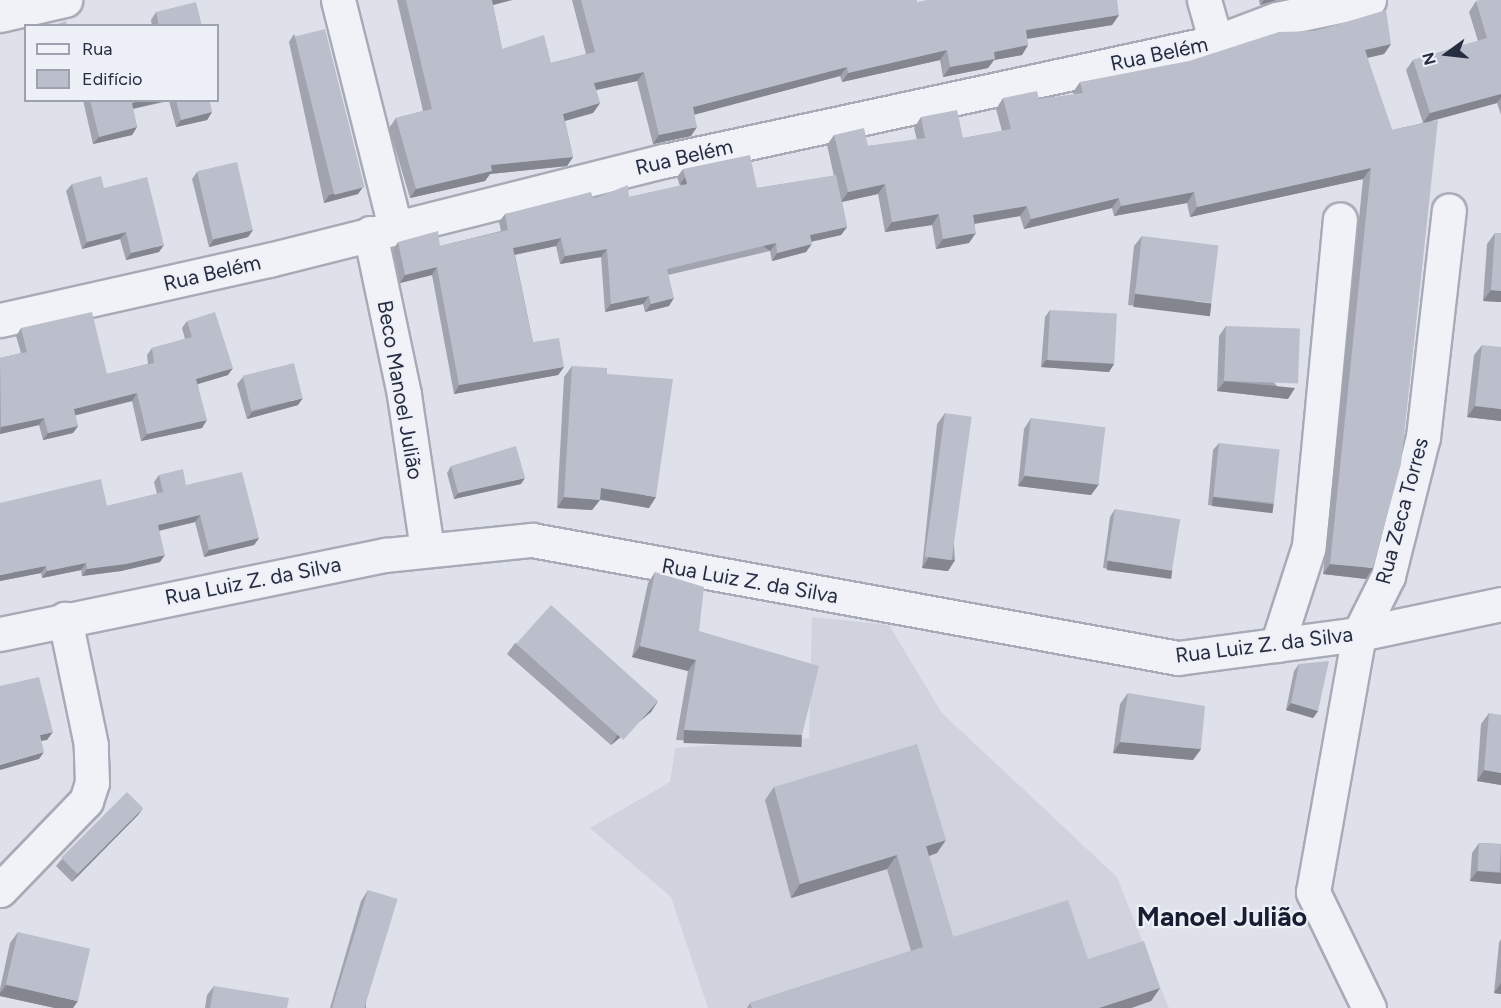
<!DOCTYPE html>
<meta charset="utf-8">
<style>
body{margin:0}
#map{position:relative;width:1501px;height:1008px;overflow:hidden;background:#dee1e9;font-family:Figtree,sans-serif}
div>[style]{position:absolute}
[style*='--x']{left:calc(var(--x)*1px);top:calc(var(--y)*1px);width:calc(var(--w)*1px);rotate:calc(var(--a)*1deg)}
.built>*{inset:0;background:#d0d3de}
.roads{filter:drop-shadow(2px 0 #a7abb7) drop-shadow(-2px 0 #a7abb7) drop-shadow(0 2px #a7abb7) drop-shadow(0 -2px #a7abb7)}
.minor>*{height:33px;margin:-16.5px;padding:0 16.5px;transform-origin:16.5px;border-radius:16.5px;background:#f1f2f7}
.wall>*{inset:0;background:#a1a4af}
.shaded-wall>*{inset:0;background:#83868f;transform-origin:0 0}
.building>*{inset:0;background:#bbbfcc;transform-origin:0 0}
span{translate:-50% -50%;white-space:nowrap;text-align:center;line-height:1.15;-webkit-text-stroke:4.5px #edf0f6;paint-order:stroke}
.street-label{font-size:21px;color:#262c41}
.district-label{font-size:27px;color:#181e31;font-weight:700}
.legend{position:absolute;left:24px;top:24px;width:195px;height:78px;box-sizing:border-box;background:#edf0f6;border:2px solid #9da2ae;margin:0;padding:8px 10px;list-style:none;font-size:18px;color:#262c41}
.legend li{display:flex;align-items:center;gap:12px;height:30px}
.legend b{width:30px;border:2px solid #9da2ae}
.north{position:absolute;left:1417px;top:24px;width:60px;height:60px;-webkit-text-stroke:4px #edf0f6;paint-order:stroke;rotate:255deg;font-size:16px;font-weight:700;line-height:24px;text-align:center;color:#262c41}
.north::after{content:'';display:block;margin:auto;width:21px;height:27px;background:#262c41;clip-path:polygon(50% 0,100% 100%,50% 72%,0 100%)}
</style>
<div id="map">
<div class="built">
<i style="clip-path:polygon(812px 617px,889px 625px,942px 713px,1117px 877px,1169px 1008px,708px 1008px,671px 897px,590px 828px,670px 782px,675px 748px,809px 738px)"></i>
</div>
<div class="roads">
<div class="minor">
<i style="--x:338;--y:0;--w:234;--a:75.9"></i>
<i style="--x:1204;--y:0;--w:44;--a:74.1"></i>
<i style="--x:0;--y:15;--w:67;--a:-13"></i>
<i style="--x:370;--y:233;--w:166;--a:78.1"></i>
<i style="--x:404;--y:395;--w:155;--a:81.5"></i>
<i style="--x:0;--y:320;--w:276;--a:-12.6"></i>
<i style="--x:269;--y:260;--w:407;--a:-14.1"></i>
<i style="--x:664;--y:161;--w:565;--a:-12.17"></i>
<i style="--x:1216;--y:42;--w:65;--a:-20.7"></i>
<i style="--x:1277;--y:19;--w:94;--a:-11.7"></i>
<i style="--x:0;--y:634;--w:394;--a:-11.6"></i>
<i style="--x:386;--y:555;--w:147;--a:-5.9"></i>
<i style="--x:532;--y:540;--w:657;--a:10.35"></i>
<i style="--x:1178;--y:658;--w:183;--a:-7.6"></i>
<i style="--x:1359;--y:634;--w:145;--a:-11.9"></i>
<i style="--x:1277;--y:645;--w:104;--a:-72.1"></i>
<i style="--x:1309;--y:546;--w:328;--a:-84.6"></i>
<i style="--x:0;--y:890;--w:124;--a:-46"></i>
<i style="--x:86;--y:801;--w:19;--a:-72"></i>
<i style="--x:92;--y:783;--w:38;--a:-92"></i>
<i style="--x:91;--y:745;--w:129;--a:-101.7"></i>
<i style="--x:1369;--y:1008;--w:129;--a:-115.8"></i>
<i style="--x:1313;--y:892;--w:262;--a:-79.9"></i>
<i style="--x:1359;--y:634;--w:65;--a:-63.4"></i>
<i style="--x:1388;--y:576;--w:143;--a:-75.9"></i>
<i style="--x:1423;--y:437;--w:228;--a:-83.5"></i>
</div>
</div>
<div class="wall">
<i style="clip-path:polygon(397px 0,512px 0,493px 5px,502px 49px,551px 63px,586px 54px,572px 0,917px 0,917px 2px,1119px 15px,1112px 25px,1027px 39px,1028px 45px,1022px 55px,994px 60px,988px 68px,943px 77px,940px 60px,842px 82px,840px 76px,694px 114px,691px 136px,653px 144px,637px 81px,596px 90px,600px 103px,593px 113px,565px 121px,573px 157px,567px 166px,490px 174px,485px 181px,410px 198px,389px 128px,396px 118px,423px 111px)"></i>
<i style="clip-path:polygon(1259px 0,1277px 0,1260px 5px)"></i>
<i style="clip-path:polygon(1501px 0,1501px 115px,1497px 103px,1432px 121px,1366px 579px,1323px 574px,1363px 179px,1190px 217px,1187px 203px,1114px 216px,1112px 208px,1024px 229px,1020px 216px,975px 224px,969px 243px,936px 249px,932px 225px,885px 232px,878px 194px,842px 202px,847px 227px,841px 235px,811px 242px,806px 252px,772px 261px,770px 251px,668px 275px,669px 306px,645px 312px,643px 304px,605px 312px,601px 257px,560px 264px,556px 246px,515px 255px,533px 342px,564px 367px,558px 375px,454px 394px,432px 275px,400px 283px,393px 250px,398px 242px,440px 246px,501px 231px,499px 222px,505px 214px,593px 199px,629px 197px,680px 186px,677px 177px,683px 169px,757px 188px,834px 176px,827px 145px,834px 135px,868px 146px,917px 140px,914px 128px,921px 117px,963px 138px,1002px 131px,996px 109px,1003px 98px,1039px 99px,1074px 95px,1073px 92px,1080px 82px,1391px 44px,1384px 54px,1367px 58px,1392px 130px,1423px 123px,1406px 70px,1413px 60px,1478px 41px,1469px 12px,1476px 1px)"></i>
<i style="clip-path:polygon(156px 12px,202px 26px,152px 26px,151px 20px)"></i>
<i style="clip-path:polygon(294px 34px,363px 187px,358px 194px,324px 203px,289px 42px)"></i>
<i style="clip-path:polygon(83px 100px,209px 100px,212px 112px,207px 120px,176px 127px,169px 101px,133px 109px,137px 127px,132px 135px,93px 144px)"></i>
<i style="clip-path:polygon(197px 172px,253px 230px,248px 237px,209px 247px,192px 179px)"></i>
<i style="clip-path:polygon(72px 184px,104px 188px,159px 252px,126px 260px,120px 239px,82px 249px,66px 191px)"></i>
<i style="clip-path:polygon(1495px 233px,1501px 233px,1501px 302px,1483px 301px,1487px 244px)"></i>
<i style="clip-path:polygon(1142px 236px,1204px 314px,1128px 305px,1134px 246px)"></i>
<i style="clip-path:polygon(1050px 310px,1114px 364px,1109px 372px,1041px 367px,1045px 317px)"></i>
<i style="clip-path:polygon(187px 321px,228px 375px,198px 384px,202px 428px,141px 441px,132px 401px,75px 415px,78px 426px,73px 433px,43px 440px,39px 425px,0 434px,0 358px,21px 353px,16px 336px,21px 328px,107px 374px,148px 364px,147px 355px,152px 348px,185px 339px,182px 328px)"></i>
<i style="clip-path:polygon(1226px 326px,1288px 399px,1217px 391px,1219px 336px)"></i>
<i style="clip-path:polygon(1482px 345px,1501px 421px,1467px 417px,1474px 355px)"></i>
<i style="clip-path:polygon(572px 366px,607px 374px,649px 508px,600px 500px,592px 510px,557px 508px,564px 377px)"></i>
<i style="clip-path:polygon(243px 377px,298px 405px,247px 419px,237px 384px)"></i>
<i style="clip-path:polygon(945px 413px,955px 560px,948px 571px,922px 568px,937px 424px)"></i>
<i style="clip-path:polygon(1031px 418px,1099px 484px,1091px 495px,1018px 486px,1024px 429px)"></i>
<i style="clip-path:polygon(1219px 443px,1274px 504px,1269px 512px,1208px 505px,1213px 450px)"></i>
<i style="clip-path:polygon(451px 466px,521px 484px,454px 499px,447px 473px)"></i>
<i style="clip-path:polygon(159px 475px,186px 485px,259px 538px,254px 545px,204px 557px,195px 522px,159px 531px,160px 562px,121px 571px,82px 576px,81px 570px,42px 578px,41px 573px,0 581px,107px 506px,157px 494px,154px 482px)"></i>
<i style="clip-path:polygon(1115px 509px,1172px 570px,1167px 577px,1103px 568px,1110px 517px)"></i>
<i style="clip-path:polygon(655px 572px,699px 631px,794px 745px,676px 740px,688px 671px,632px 657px,648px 583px)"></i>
<i style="clip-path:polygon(515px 643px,658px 701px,651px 712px,611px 745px,507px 654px)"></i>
<i style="clip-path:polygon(1299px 664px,1318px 711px,1313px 718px,1286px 710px,1294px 671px)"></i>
<i style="clip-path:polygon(1128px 693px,1201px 749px,1193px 760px,1113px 753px,1120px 704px)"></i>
<i style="clip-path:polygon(1489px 713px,1501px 785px,1477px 781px,1481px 724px)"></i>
<i style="clip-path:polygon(774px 787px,937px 853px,929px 856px,953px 937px,1088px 959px,1160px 988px,1151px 1001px,1131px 1008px,747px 1008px,750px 1003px,911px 951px,887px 869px,791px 898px,765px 800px)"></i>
<i style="clip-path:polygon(143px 808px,138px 815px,72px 882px,56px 866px,62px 859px)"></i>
<i style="clip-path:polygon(1479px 843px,1501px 844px,1501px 884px,1470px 881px,1472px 853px)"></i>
<i style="clip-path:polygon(368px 890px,366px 1008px,330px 1008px,361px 901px)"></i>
<i style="clip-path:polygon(18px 932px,55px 1008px,0 996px,0 989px,10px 943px)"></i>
<i style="clip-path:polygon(1501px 939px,1501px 994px,1494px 993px,1499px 943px)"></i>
<i style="clip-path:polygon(214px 986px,287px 1008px,205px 1008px,207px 995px)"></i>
</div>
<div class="shaded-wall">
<i style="clip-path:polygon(490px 0,512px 0,485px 7px)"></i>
<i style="clip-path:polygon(1264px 0,1277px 0,1260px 5px)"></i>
<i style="clip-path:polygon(1119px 15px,1112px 25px,1019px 40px,1026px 30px)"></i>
<i style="clip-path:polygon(1391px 44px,1384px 54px,1358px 60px,1365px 50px)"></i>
<i style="clip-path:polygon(1028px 45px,1022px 55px,994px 60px,988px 68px,943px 77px,950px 67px,994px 52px)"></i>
<i style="clip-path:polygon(947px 50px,940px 60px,842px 82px,848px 73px)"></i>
<i style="clip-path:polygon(847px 67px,840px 76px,686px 117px,693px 107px)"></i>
<i style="clip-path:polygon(644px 72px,637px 81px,587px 92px,594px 83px)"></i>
<i style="clip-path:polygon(1501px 94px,1501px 98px,1497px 103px,1423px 123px,1430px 113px)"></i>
<i style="clip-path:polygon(142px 100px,169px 100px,127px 110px,132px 103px)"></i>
<i style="clip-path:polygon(600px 103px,593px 113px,557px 123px,563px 114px)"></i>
<i style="clip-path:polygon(212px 112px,207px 120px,176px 127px,181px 120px)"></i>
<i style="clip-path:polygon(137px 127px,132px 135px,93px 144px,99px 137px)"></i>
<i style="clip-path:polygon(697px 127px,691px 136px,653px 144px,659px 135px)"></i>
<i style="clip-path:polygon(573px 157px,567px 166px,490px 174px,485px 181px,410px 198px,416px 189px,491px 165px)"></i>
<i style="clip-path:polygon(1371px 168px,1363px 179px,1190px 217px,1197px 207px)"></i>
<i style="clip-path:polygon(885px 184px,878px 194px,841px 202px,848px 192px)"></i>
<i style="clip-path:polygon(363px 187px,358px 194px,324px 203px,329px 195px)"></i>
<i style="clip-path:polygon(1194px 192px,1187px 203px,1114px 216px,1121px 206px)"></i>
<i style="clip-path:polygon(1119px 198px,1112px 208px,1024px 229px,1031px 219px)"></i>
<i style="clip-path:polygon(1027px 206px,1020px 216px,966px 225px,973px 215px)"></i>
<i style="clip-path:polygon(939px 214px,932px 225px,885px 232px,892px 222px)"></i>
<i style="clip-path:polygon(847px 227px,841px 235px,804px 243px,810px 235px)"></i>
<i style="clip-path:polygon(253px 230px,248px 237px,209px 247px,214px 239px)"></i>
<i style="clip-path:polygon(126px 232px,120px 239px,82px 249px,87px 242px)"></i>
<i style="clip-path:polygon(976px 233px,969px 243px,936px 249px,943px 239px)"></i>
<i style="clip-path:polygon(561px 238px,556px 246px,508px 256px,513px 248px)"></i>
<i style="left:776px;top:243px;width:10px;height:112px;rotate:127deg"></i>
<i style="clip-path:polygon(812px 244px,806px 252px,772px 261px,777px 253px)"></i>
<i style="clip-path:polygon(164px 245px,159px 252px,126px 260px,131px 253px)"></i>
<i style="clip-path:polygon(607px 249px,601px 257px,560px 264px,565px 256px)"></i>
<i style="clip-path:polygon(437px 267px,432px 275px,400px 283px,405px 275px)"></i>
<i style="clip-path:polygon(1491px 290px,1501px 291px,1501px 302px,1483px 301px)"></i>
<i style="left:1135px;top:294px;width:77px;height:13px;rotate:7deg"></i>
<i style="clip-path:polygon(649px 296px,643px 304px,605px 312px,611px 304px)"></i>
<i style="clip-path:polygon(674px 298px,669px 306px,645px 312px,651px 304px)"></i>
<i style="clip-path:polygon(1046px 360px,1114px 364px,1109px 372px,1041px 367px)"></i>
<i style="clip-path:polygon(564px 367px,558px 375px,454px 394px,459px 385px)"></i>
<i style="clip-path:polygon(233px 368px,228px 375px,191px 386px,196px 379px)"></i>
<i style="clip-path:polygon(1225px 381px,1295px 388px,1288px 399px,1217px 391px)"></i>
<i style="clip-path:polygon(137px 393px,132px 401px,69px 417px,74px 409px)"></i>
<i style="clip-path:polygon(303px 398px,298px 405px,247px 419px,252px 412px)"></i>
<i style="clip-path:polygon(1475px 406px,1501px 409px,1501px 421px,1467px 417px)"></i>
<i style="clip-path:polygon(44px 418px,39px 425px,0 434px,1px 427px)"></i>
<i style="clip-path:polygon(207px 420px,202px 428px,141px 441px,147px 434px)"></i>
<i style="clip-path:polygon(78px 426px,73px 433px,43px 440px,48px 433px)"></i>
<i style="clip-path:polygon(1025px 476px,1099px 484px,1091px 495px,1018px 486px)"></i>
<i style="clip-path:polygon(525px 478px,521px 484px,454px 499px,458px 493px)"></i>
<i style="clip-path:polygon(601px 488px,656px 497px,649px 508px,593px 498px)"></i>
<i style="clip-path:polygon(564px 497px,600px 500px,592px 510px,557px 508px)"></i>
<i style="left:1213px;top:497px;width:61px;height:9px;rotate:7deg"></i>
<i style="clip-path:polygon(200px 515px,195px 522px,153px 532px,158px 525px)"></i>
<i style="clip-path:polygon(259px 538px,254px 545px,204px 557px,209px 550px)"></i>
<i style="clip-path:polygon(165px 555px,160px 562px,121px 571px,82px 576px,87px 569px)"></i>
<i style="clip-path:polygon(929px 557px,955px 560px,948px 571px,922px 568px)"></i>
<i style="left:1108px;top:561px;width:65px;height:9px;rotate:8deg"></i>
<i style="clip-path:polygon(86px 563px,81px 570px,42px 578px,47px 571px)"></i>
<i style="clip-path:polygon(1330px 564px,1373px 568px,1366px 579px,1323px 574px)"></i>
<i style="clip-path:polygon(46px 566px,41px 573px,0 581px,0 575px)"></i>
<i style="clip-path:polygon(640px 646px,696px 660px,688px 671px,632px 657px)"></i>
<i style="clip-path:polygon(658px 701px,651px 712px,611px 745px,618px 734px)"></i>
<i style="clip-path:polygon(1291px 703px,1318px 711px,1313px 718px,1286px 710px)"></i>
<i style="left:684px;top:730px;width:118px;height:13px;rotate:2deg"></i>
<i style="clip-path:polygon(53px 732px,47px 740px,35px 742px,40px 735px)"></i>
<i style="clip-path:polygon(1120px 742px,1201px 749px,1193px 760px,1113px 753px)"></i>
<i style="clip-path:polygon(44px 752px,39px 759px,0 770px,0 765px)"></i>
<i style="clip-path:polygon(1484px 770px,1501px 773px,1501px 785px,1477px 781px)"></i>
<i style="clip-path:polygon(143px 808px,138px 815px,72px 882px,77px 875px)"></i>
<i style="clip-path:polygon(946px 840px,937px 853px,917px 860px,926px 846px)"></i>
<i style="clip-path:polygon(897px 855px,887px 869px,791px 898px,800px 884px)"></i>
<i style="clip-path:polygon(1477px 871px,1501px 873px,1501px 884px,1470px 881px)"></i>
<i style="clip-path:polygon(1501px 983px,1501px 994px,1494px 993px)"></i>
<i style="clip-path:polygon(6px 985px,78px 1001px,73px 1008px,55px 1008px,0 996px,0 993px)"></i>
<i style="clip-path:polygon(1160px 988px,1151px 1001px,1131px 1008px,1099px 1008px)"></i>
</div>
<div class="building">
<i style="clip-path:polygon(406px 0,492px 0,502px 49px,544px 35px,551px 63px,595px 52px,581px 0,917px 0,917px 2px,927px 0,1117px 0,1119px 15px,1026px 30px,1028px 45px,994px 52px,995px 59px,950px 67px,947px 50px,848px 73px,847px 67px,693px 107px,697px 127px,659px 135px,644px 72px,594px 83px,600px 103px,563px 114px,573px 157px,491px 165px,492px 171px,416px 189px,396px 118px,432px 109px)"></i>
<i style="clip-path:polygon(1480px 0,1501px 0,1501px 94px,1430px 113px,1413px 60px,1487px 38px,1476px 1px)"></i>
<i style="clip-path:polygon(196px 2px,202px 26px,159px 26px,156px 12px)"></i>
<i style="clip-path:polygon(1386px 10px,1391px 44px,1365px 50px,1392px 130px,1438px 120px,1401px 464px,1373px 568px,1330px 564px,1371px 168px,1197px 207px,1194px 192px,1121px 206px,1119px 198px,1031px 219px,1027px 206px,973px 215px,976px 233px,943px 239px,939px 214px,892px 222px,885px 184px,848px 192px,834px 135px,864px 128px,868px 146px,925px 138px,921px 117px,957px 110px,963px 138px,1011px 129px,1003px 98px,1037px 91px,1039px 99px,1083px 93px,1080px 82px,1189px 61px,1279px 32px,1316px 31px)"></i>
<i style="clip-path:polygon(66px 21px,67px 26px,52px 26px)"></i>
<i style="left:325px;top:29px;width:163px;height:31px;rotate:76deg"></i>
<i style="clip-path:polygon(90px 100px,142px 100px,132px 103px,137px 127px,99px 137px)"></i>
<i style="clip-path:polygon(176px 100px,209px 100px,212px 112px,181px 120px)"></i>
<i style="clip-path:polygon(750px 155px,757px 188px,836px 175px,847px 227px,810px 235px,812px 244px,777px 253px,776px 243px,667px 269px,674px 298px,651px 304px,649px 296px,611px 304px,607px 249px,565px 256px,561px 238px,513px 248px,533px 342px,559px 338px,564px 367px,459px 385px,437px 267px,405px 275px,398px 242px,438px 231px,440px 246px,508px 230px,505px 214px,591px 192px,593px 199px,628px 185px,629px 197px,687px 184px,683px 169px)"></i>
<i style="left:237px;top:162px;width:70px;height:41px;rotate:77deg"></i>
<i style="clip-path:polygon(101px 176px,104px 188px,147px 177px,164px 245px,131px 253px,126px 232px,87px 242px,72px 184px)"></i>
<i style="clip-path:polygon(1495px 233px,1501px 233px,1501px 291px,1491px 290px)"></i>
<i style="left:1142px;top:236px;width:77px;height:58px;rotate:7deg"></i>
<i style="left:1050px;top:310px;width:67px;height:50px;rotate:3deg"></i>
<i style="clip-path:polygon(92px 312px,107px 374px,154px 363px,152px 348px,192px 337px,187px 321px,215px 312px,233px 368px,196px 379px,207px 420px,147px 434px,137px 393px,74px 409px,78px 426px,48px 433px,44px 418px,1px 427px,0 358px,27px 352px,21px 328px)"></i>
<i style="left:1226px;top:326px;width:74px;height:55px;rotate:2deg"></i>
<i style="clip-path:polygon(1482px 345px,1501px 347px,1501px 409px,1475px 406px)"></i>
<i style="left:294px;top:363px;width:36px;height:53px;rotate:76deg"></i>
<i style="clip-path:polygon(572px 366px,607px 368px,607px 374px,673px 379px,656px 497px,601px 488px,600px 500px,564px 497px)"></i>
<i style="left:945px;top:413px;width:27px;height:145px;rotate:8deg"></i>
<i style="left:1031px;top:418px;width:75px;height:58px;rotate:7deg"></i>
<i style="left:1219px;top:443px;width:61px;height:54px;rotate:6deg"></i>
<i style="clip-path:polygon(516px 446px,525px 478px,458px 493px,451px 466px)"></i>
<i style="clip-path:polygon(183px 469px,186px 485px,242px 472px,259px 538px,209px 550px,200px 515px,158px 525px,165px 555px,126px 564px,87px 569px,86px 563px,47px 571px,46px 566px,0 575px,0 503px,101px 479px,107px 506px,163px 492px,159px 475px)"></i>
<i style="left:1115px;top:509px;width:66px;height:52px;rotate:9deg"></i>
<i style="clip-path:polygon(655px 572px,704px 587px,699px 631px,819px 666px,802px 735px,684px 730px,696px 660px,640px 646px)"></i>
<i style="left:551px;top:605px;width:144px;height:52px;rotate:42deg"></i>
<i style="clip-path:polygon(1329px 661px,1318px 711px,1291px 703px,1299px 664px)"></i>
<i style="clip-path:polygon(39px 677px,53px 732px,40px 735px,44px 752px,0 765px,0 686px)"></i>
<i style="clip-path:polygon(1128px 693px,1205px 706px,1201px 749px,1120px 742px)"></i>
<i style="clip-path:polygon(1489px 713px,1501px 715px,1501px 773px,1484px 770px)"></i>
<i style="clip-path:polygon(917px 744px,946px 840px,926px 846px,953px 937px,1068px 900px,1088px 959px,1144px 941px,1160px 988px,1099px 1008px,752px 1008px,750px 1003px,923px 947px,897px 855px,800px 884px,774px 787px)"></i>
<i style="left:127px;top:792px;width:23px;height:93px;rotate:45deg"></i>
<i style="left:1479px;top:843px;width:22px;height:28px;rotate:3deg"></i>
<i style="left:368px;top:890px;width:31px;height:123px;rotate:17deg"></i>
<i style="left:18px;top:932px;width:74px;height:54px;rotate:13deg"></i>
<i style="clip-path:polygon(214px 986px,289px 998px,287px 1008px,210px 1008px)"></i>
</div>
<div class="street-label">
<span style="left:1159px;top:54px;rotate:-12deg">Rua Belém</span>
<span style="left:684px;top:157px;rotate:-13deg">Rua Belém</span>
<span style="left:212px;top:273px;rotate:-13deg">Rua Belém</span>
<span style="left:400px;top:390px;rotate:80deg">Beco Manoel Julião</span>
<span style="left:1402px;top:511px;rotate:-75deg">Rua Zeca Torres</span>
<span style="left:253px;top:581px;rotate:-11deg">Rua Luiz Z. da Silva</span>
<span style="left:750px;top:581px;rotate:10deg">Rua Luiz Z. da Silva</span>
<span style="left:1264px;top:645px;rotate:-7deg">Rua Luiz Z. da Silva</span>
</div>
<div class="district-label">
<span style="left:1222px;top:917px">Manoel Julião</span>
</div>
<ul class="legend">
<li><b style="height:8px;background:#f1f2f7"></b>Rua</li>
<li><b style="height:16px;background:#bbbfcc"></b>Edifício</li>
</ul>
<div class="north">N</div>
</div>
